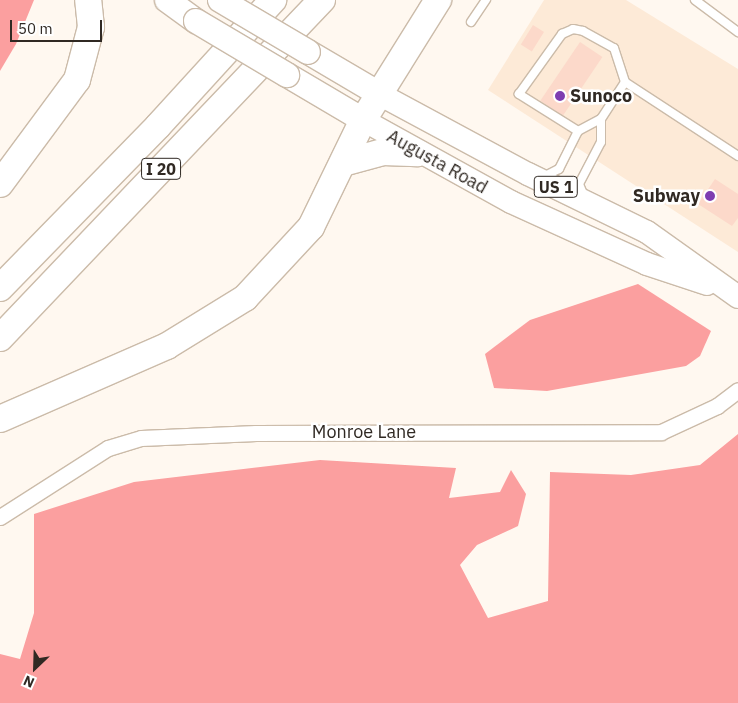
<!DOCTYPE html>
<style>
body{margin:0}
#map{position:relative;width:738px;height:703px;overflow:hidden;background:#fff8f0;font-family:"IBM Plex Sans",sans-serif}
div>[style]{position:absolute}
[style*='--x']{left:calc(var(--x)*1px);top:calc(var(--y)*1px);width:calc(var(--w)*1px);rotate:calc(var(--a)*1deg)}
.built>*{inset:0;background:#fdead7}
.forest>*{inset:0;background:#fb9f9f}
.building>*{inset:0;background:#fcd9ca;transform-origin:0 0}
.roads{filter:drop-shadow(1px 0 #cbbba9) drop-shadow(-1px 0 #cbbba9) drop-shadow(0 1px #cbbba9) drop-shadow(0 -1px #cbbba9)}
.service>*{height:8px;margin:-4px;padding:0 4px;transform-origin:4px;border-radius:4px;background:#fff}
.minor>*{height:15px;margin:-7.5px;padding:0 7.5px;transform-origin:7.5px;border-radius:7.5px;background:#fff}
.primary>*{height:22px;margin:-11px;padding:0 11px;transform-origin:11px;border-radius:11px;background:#fff}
.trunk>*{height:24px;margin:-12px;padding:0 12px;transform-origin:12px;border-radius:12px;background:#fff}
.motorway>*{height:26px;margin:-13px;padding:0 13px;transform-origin:13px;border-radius:13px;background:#fff}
.bridges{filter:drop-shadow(1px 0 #cbbba9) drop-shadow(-1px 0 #cbbba9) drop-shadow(0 1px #cbbba9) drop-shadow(0 -1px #cbbba9)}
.trunk-bridge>*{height:24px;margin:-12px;padding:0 12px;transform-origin:12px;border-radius:12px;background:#fff}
.dots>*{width:14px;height:14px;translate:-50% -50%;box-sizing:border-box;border:2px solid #fff;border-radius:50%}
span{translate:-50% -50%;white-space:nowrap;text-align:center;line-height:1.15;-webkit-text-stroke:5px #fff;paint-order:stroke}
.shield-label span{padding:1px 4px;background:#fff;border:1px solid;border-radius:4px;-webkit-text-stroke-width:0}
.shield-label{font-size:16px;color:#302923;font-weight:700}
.poi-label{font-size:18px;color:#302923;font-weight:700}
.left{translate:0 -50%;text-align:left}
.right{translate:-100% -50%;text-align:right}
.street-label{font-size:18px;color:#302923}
.north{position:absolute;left:10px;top:643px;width:50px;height:50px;-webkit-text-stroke:4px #fff;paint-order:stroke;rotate:204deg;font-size:14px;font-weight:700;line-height:20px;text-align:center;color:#302923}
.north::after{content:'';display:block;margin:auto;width:18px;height:22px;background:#302923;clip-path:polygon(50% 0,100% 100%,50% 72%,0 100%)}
.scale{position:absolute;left:10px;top:20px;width:92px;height:22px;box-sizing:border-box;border:2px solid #302923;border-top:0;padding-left:6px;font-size:15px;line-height:18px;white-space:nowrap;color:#302923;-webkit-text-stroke:4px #fff;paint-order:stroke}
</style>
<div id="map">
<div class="built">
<i style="clip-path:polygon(544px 0,626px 0,738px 69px,738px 252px,488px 90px)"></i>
</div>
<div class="forest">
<i style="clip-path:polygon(0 0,34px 0,16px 44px,0 71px)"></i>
<i style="clip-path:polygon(638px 284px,711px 331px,700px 356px,686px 366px,547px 391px,494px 388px,485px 354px,530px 320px)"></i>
<i style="clip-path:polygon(738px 434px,738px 703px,0 703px,0 654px,20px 659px,34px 613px,34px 514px,134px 482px,320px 460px,456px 468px,449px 498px,500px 492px,511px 470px,526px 494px,518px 526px,477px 545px,460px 565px,488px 618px,548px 601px,550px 472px,631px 475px,700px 465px)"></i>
</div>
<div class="building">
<i style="left:533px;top:25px;width:13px;height:23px;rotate:32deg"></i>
<i style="left:580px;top:42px;width:27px;height:71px;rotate:34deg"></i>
<i style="clip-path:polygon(715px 179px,738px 194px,738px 218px,732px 226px,698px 204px)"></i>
</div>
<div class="roads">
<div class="service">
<i style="--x:695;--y:0;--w:54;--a:36.7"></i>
<i style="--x:471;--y:22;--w:27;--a:-56"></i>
<i style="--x:578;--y:131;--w:70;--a:-147.9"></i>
<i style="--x:519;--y:94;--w:74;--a:-54.4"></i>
<i style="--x:562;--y:34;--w:12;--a:-24"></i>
<i style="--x:573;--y:29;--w:10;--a:11"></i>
<i style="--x:583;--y:31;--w:35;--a:29"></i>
<i style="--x:614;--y:48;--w:36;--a:72"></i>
<i style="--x:543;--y:177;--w:18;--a:-27"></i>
<i style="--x:559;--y:169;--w:42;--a:-63.4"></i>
<i style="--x:578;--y:131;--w:26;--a:-28"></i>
<i style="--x:601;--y:119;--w:44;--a:-57"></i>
<i style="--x:625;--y:82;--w:135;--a:33.2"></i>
<i style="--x:584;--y:196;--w:13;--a:-113"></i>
<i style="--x:579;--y:184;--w:47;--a:-62.4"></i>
<i style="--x:601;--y:142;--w:23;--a:-90"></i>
</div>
<div class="minor">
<i style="--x:0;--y:517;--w:128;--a:-32.6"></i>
<i style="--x:108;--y:448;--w:34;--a:-17"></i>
<i style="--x:141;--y:438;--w:115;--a:-2.5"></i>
<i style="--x:256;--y:433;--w:405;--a:-0.1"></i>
<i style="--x:661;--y:432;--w:62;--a:-24.9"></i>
<i style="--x:717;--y:406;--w:26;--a:-37"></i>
</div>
<div class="primary">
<i style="--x:381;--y:95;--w:167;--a:28.3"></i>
<i style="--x:528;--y:174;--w:132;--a:26"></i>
<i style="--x:647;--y:232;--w:112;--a:35.5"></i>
<i style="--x:363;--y:120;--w:169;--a:29"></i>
<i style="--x:511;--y:202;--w:149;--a:24.5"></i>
<i style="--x:647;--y:264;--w:63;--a:18.4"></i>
</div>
<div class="trunk">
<i style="--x:167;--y:0;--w:36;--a:36"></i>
<i style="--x:308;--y:52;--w:85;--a:30.5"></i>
<i style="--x:287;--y:75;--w:88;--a:30.6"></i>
</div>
<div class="motorway">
<i style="--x:343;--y:163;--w:41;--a:-15.4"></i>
<i style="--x:383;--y:152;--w:35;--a:2"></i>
<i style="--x:0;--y:184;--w:129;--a:-53.5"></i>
<i style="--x:77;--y:80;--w:55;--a:-75.2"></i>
<i style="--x:91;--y:27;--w:27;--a:-96"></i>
<i style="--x:0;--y:288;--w:226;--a:-45.7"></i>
<i style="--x:158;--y:126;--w:171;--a:-47.6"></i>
<i style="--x:0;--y:338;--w:467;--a:-46.4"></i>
<i style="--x:0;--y:419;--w:182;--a:-23.6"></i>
<i style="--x:167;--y:346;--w:92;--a:-31.6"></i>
<i style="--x:245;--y:298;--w:97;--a:-47.1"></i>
<i style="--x:311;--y:227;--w:119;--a:-64.1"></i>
<i style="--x:363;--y:120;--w:142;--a:-58"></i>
</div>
</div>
<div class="bridges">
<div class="trunk-bridge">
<i style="--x:220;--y:0;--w:102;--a:30.6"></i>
<i style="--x:196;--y:21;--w:106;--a:30.7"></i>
</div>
</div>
<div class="dots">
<i style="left:560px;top:96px;background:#7e3db1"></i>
<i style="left:710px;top:196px;background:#7e3db1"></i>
</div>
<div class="shield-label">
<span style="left:161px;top:169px">I 20</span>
<span style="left:556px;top:187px">US 1</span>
</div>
<div class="poi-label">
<span class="left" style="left:570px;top:96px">Sunoco</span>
<span class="right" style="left:700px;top:196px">Subway</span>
</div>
<div class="street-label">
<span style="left:437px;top:162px;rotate:29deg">Augusta Road</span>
<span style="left:364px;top:432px">Monroe Lane</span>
</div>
<div class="north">N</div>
<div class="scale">50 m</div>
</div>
